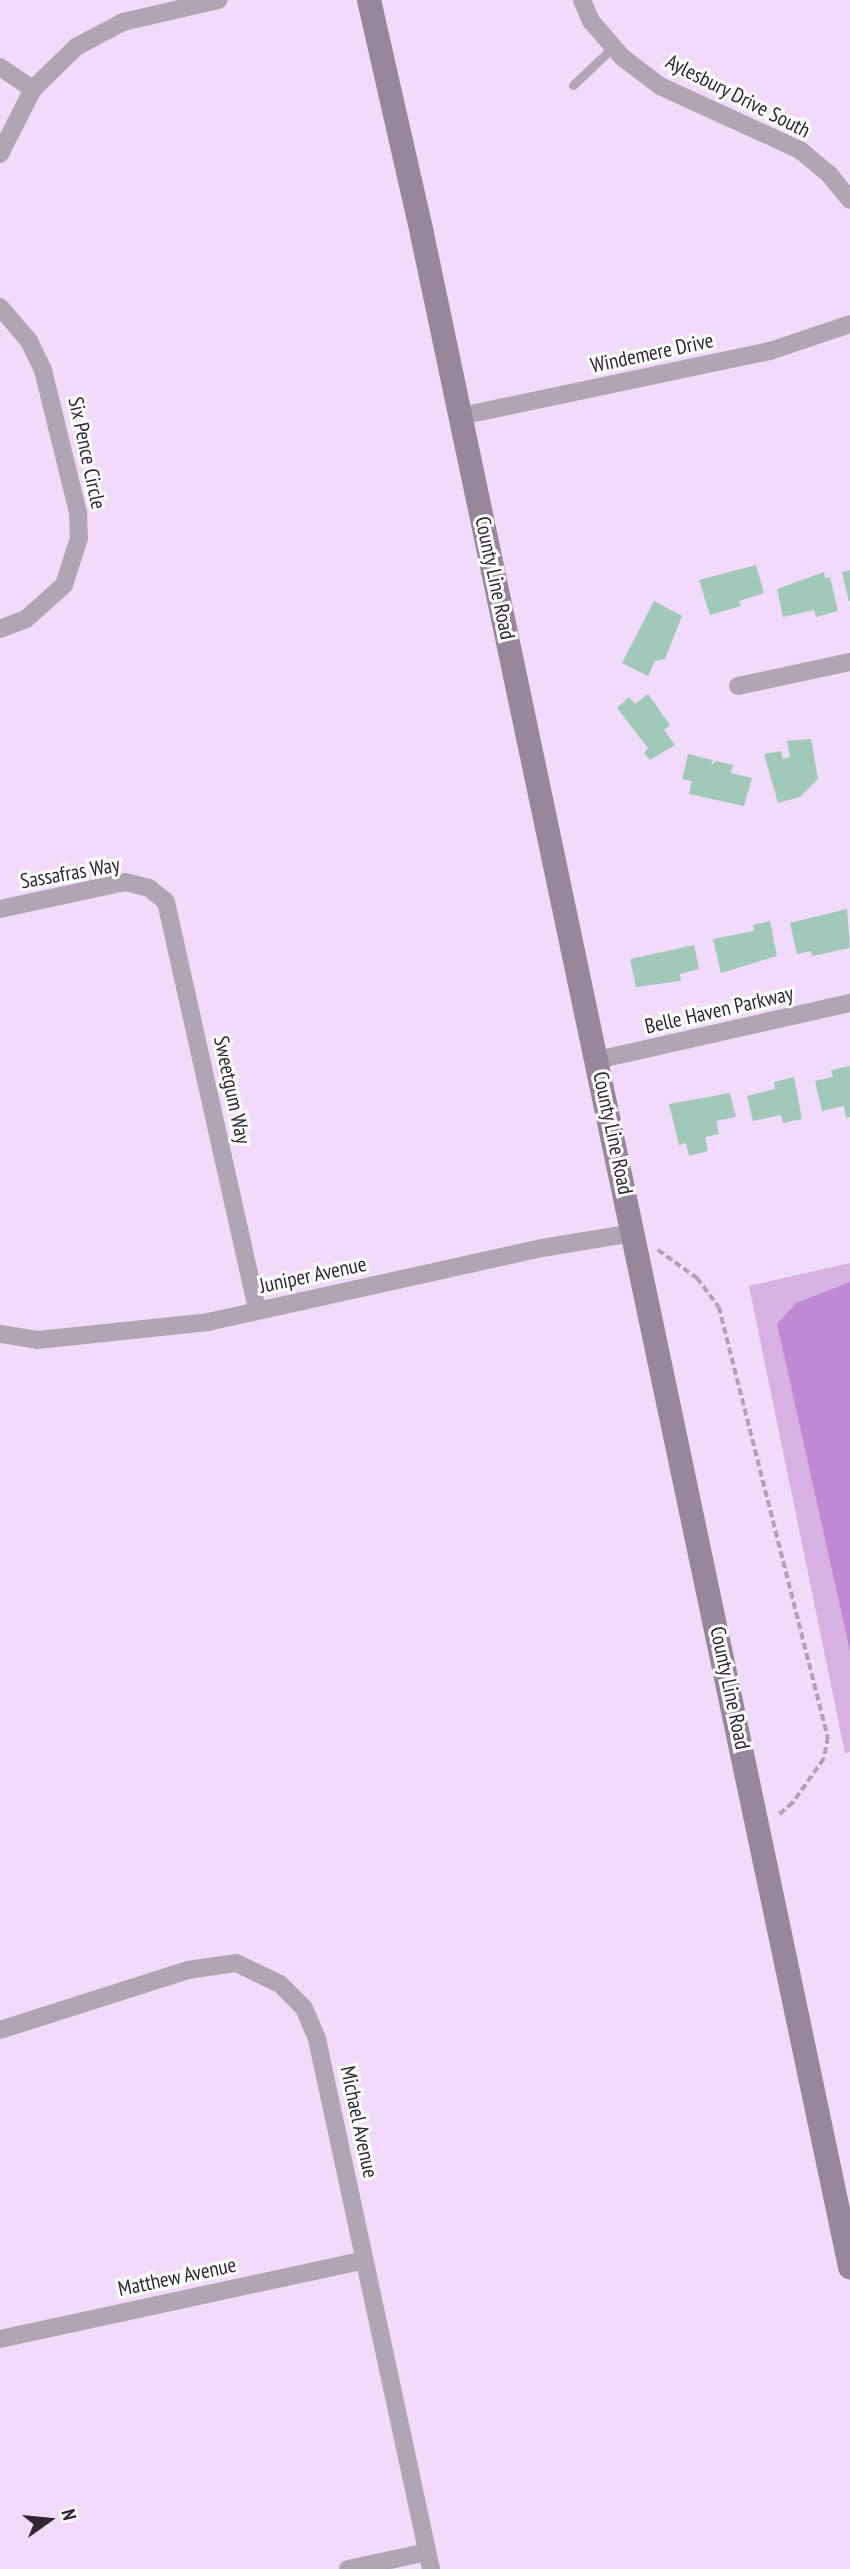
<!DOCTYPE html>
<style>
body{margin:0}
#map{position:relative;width:850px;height:2569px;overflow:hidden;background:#f1dafa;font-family:"PT Sans Narrow",sans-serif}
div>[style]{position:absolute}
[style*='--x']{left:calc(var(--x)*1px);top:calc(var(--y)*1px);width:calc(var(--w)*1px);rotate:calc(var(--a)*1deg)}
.green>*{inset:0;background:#d6b2e2}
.water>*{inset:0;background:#c089d3}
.building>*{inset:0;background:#a0c9b9}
.path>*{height:3.5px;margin-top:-1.75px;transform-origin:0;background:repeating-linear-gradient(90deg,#b29fb9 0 7px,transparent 0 10.5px)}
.service>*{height:9px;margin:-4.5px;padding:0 4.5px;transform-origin:4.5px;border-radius:4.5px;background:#b0a6b3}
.minor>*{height:18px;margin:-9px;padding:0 9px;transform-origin:9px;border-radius:9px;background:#b0a6b3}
.secondary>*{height:24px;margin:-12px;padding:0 12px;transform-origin:12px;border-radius:12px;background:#96879b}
span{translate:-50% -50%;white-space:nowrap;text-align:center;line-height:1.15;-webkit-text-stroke:6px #fff;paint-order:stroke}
.street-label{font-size:21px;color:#2f2733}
.north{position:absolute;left:14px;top:2485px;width:70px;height:70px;-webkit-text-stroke:5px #fff;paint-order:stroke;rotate:75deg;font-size:19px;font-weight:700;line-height:28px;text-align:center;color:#2f2733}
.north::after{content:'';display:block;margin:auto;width:24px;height:32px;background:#2f2733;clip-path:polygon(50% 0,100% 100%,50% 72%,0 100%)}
</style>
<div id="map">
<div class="green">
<i style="clip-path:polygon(850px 1263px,850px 1752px,845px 1753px,749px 1286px)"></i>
</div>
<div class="water">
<i style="clip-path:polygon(850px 1282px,850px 1651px,777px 1324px,796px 1303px)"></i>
</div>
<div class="building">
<i style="clip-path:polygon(756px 565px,764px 593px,739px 601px,741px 606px,710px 615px,699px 580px)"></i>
<i style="clip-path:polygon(850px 570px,850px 601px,849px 602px,842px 572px)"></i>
<i style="clip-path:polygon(824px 572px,825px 578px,830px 577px,838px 611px,816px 617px,814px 610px,783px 617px,777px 589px)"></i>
<i style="clip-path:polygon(654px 601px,682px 616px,665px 659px,655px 661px,648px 676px,622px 663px)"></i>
<i style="clip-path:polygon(648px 694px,670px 725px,664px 730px,675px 745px,650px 760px,644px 753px,648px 748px,617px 708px,629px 697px,635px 704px)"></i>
<i style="clip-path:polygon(811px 739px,818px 779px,800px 797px,778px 803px,764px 754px,781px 751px,783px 759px,790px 757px,787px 741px)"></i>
<i style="clip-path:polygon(688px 754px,713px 760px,711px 766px,716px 761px,733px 765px,731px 773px,752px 778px,744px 806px,689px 794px,692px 781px,682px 779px)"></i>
<i style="clip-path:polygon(847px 909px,850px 948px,812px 956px,811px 951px,797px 954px,790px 923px)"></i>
<i style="clip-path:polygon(770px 921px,777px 956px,721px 973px,713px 939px,754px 931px,753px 925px)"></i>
<i style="clip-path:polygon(694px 945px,699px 969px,680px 974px,681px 981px,636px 987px,630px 959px)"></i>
<i style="clip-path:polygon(850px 1066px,850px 1117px,846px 1118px,844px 1106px,822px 1111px,815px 1081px,833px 1077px,831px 1070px)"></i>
<i style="clip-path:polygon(794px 1077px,802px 1119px,783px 1123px,781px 1115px,753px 1121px,747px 1096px,775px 1089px,774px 1082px)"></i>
<i style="clip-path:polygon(730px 1093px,736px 1117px,716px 1121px,719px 1134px,705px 1137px,708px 1151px,689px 1156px,686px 1143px,679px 1145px,669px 1104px)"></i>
</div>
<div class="path">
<i style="--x:658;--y:1250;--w:48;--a:35.7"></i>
<i style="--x:697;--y:1278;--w:36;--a:53"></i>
<i style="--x:719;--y:1307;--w:444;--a:75.8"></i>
<i style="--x:828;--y:1737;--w:22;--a:100"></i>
<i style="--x:824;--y:1759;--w:54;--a:125.2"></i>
<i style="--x:793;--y:1803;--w:21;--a:139"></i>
</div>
<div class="service">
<i style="--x:573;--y:85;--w:55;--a:-43.5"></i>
</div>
<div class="minor">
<i style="--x:582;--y:0;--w:23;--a:67"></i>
<i style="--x:591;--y:21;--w:48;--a:49.3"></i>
<i style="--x:622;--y:57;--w:48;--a:37.3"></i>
<i style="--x:660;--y:86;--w:154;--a:24.6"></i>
<i style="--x:800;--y:150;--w:38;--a:40"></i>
<i style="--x:829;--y:174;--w:33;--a:51"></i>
<i style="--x:0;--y:67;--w:40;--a:34"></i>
<i style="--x:0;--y:154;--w:73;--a:-63.1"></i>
<i style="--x:33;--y:89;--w:60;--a:-44.3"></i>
<i style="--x:76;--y:47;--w:53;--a:-28"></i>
<i style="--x:123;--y:22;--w:98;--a:-13"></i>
<i style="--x:0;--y:307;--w:45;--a:49.5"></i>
<i style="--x:29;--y:341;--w:32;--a:64"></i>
<i style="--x:43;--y:370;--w:146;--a:76.2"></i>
<i style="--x:78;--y:512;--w:26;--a:88"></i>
<i style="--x:79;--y:538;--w:49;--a:107.7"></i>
<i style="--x:64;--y:585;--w:51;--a:138.2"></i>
<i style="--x:26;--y:619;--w:28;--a:159"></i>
<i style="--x:461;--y:416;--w:316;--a:-11.9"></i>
<i style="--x:770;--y:351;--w:84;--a:-18.6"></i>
<i style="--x:738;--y:686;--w:115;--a:-12.1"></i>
<i style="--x:0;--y:909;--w:128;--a:-12.2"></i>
<i style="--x:125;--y:882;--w:25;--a:14"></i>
<i style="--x:149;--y:888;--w:22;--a:39"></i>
<i style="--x:166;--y:902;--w:418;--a:77.4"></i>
<i style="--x:597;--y:1060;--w:259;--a:-12.7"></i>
<i style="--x:0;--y:1334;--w:38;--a:9"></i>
<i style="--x:38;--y:1340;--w:171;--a:-6"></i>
<i style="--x:208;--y:1322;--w:342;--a:-12.5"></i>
<i style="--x:542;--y:1248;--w:93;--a:-9.3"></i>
<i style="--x:0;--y:2030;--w:197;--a:-17.7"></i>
<i style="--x:188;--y:1970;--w:49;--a:-8.3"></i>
<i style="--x:236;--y:1963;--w:49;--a:25.5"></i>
<i style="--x:280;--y:1984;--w:34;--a:45"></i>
<i style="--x:304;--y:2008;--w:34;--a:67"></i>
<i style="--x:317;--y:2039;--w:542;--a:77.86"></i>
<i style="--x:0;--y:2339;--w:372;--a:-12.2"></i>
<i style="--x:348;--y:2569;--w:81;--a:-12.1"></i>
</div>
<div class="secondary">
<i style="--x:369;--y:0;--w:240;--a:77.2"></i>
<i style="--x:422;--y:234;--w:2078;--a:78.11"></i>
</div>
<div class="street-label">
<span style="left:738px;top:96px;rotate:27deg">Aylesbury Drive South</span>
<span style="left:652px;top:353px;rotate:-12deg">Windemere Drive</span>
<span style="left:87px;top:453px;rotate:78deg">Six Pence Circle</span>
<span style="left:495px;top:578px;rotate:78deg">County Line Road</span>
<span style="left:70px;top:873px;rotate:-10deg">Sassafras Way</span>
<span style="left:719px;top:1010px;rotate:-13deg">Belle Haven Parkway</span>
<span style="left:232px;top:1090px;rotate:78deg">Sweetgum Way</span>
<span style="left:613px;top:1133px;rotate:78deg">County Line Road</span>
<span style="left:313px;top:1275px;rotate:-12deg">Juniper Avenue</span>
<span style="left:730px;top:1688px;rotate:78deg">County Line Road</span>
<span style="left:359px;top:2122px;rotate:78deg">Michael Avenue</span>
<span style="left:177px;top:2277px;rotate:-12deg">Matthew Avenue</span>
</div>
<div class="north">N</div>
</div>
